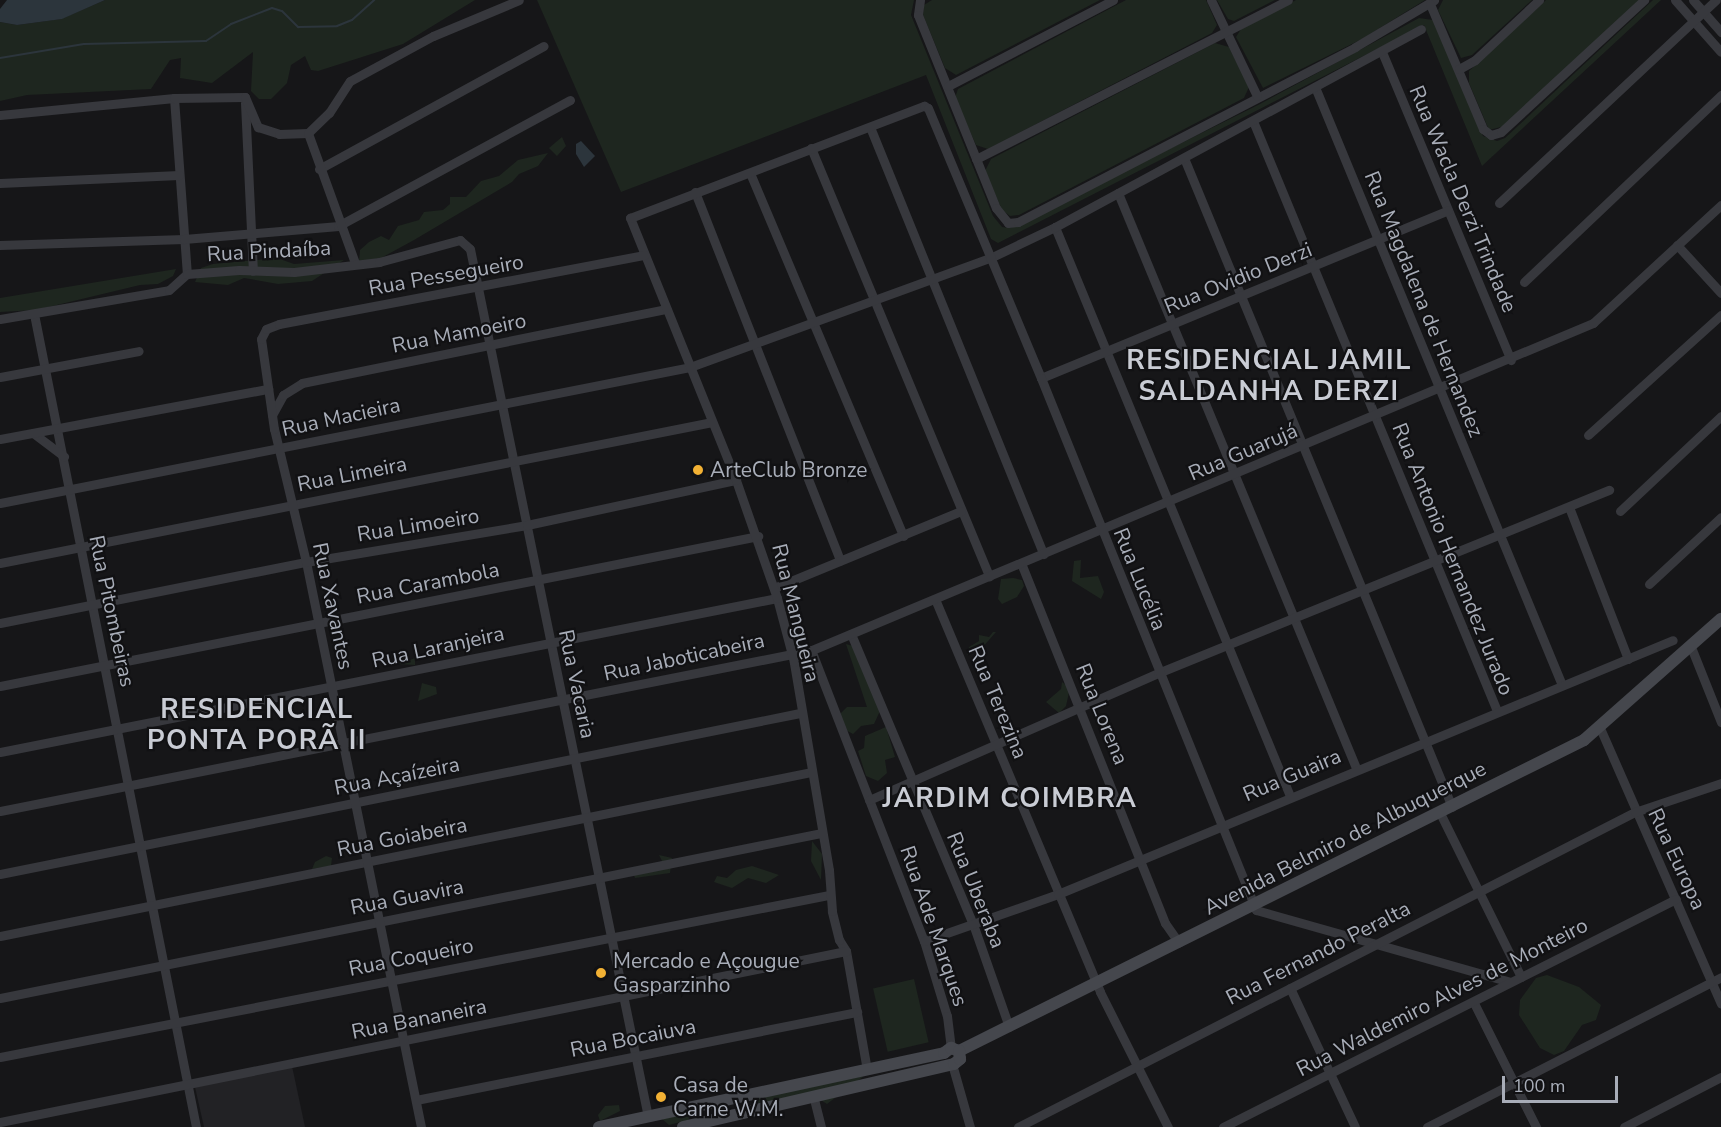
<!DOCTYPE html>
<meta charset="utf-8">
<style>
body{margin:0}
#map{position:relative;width:1721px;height:1127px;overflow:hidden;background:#161618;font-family:"Nunito Sans",sans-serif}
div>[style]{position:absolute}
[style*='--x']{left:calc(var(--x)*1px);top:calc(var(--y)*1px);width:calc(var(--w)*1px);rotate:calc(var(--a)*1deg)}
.built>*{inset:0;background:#222225}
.green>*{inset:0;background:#1e261f;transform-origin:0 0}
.water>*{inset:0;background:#2c353c}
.stream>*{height:2px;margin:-1px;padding:0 1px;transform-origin:1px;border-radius:1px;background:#2c353c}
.minor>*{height:9px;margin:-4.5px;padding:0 4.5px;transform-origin:4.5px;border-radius:4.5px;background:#37383d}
.secondary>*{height:12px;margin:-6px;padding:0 6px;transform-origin:6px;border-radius:6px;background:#45474d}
.dots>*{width:16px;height:16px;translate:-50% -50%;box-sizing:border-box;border:3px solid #111113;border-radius:50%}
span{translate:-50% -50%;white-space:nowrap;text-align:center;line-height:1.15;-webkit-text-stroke:4.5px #111113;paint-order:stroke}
.street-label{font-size:21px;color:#a8adb8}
.poi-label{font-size:21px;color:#a8adb8}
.left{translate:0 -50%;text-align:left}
.district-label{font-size:27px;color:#c9ccd4;font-weight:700;letter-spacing:1.5px}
.scale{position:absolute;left:1502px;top:1076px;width:116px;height:27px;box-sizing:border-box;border:3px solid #a8adb8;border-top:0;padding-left:8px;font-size:18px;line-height:21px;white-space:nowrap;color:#a8adb8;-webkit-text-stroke:4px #111113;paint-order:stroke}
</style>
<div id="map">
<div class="built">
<i style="clip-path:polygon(292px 1066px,305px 1127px,204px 1127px,195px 1087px)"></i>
</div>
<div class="green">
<i style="clip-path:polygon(105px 0,475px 0,403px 44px,318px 71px,311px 70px,305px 56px,291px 65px,287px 83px,271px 99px,259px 99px,251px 91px,253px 52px,212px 83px,180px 78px,181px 58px,170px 60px,151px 89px,27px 95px,0 101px,0 22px,17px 25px,61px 19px)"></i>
<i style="clip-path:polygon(537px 0,914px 0,911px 15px,993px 216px,1002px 227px,1010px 228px,1260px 104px,1419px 18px,1433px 20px,1483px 136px,1497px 141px,1505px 138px,1653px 0,1661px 0,1482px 166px,1424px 25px,998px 243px,991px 239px,926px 75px,621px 192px)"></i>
<i style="clip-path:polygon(932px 0,1100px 0,956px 75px,945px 68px,923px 15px,924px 5px)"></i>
<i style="clip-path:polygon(1126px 0,1206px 0,1217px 25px,1212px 33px,988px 149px,976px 145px,955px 98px,958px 89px)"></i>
<i style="clip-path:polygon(1217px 0,1275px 0,1234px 21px,1228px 19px)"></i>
<i style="clip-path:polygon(1296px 0,1425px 0,1362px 39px,1263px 88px,1236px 37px,1241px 29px)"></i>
<i style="clip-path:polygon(1443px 0,1532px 0,1472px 55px,1461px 58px,1438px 10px)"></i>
<i style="clip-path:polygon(1546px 0,1641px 0,1505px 126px,1489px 130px,1469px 83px,1469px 71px)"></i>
<i style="clip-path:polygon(1215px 43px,1229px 47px,1249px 87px,1244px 98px,1019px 215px,1010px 216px,1002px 210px,985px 171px,991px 159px)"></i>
<i style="clip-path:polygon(562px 137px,566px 146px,557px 156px,549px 148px)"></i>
<i style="clip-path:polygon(548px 153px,538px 166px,519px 174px,512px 182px,414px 240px,381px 258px,359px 262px,360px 250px,369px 242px,381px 236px,389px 240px,398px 226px,419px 220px,424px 212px,443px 210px,450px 204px,450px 197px,466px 197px,481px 181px,499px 176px,518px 160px)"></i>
<i style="clip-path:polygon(277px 258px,294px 264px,344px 260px,312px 281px,278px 284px,244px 278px,228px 285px,195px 282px,201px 268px,213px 264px)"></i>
<i style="clip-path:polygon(176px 269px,173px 276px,158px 284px,140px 285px,36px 310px,0 312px,0 298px)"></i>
<i style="clip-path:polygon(1081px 560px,1080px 578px,1098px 576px,1104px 592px,1101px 599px,1072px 581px,1074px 561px)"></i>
<i style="clip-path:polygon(1013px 578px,1022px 580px,1024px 586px,1017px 597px,1002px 604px,998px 599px,1001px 579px)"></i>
<i style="clip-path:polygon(993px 632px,996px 632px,981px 649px,967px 655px,969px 647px,979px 641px,979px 635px,989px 637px)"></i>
<i style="clip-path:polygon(846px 644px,853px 646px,880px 711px,874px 724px,861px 726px,853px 734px,840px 727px,840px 714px,847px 707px,867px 707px)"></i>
<i style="clip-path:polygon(401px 656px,405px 662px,415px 658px,415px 665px,398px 664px,396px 660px)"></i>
<i style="clip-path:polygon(1062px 682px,1070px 688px,1066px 706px,1059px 713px,1046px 702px,1061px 689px)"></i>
<i style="clip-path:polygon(422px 683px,436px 687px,437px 694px,418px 701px)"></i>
<i style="clip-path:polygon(886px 727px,895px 757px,885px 760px,887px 773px,878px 781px,866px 776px,858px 751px,864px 748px,865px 736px)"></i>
<i style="clip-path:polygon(812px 841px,822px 854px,821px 880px,811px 861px)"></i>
<i style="clip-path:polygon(659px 855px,672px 858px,670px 873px,635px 878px,634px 875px,662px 861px)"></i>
<i style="clip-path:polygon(326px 856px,332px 858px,331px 866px,312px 869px,315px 862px)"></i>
<i style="clip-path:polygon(752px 866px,779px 875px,766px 883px,748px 878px,732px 888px,714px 882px,717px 876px,727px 878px,736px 870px)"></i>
<i style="clip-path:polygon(1547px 975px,1579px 987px,1601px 1005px,1596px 1020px,1582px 1025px,1564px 1051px,1554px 1055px,1540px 1048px,1519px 1015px,1520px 1000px,1536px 978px)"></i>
<i style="left:914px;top:979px;width:65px;height:42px;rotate:77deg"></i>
<i style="clip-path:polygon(864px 1076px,827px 1104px,819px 1099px,758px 1103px,755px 1098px)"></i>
<i style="clip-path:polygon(619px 1105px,620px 1111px,600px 1121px,598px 1115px,605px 1106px)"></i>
<i style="clip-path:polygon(688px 1113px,691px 1115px,688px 1120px,669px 1125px,662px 1119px)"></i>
</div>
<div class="water">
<i style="clip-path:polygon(7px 0,105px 0,62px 19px,17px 25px,0 22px,0 9px)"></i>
<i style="clip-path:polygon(581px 141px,595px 156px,584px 167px,576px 154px,576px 144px)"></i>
</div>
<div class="stream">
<i style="--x:0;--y:58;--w:85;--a:-9.5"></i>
<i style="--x:84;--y:44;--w:122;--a:-1.4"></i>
<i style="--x:206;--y:41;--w:30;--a:-34"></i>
<i style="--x:231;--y:24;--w:44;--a:-21.3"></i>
<i style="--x:272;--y:8;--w:10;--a:17"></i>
<i style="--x:282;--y:11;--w:23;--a:45"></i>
<i style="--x:298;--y:27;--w:39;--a:-1"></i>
<i style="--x:337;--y:26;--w:16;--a:-22"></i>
<i style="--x:352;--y:20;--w:30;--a:-42"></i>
</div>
<div class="minor">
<i style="--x:920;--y:0;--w:15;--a:98"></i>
<i style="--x:918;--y:15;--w:208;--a:68"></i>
<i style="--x:996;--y:208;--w:19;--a:51"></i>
<i style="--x:1008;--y:223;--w:10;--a:-6"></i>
<i style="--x:1018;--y:222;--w:380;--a:-27.4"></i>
<i style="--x:1355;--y:47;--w:92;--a:-30.7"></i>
<i style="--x:1211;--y:0;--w:106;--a:64.4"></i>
<i style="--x:1675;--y:0;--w:69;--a:48.5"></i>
<i style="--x:1693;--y:0;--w:43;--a:48.8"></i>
<i style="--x:1430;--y:4;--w:136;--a:67"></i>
<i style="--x:1483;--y:129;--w:10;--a:37"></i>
<i style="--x:1491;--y:135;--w:10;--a:-17"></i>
<i style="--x:1501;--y:132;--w:195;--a:-42.7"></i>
<i style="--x:1382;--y:52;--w:334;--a:67.3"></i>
<i style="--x:1459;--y:69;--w:18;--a:-29"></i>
<i style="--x:1475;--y:60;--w:88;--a:-43.2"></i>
<i style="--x:948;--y:86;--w:186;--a:-27.5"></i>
<i style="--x:1315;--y:87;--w:647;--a:67.56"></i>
<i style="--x:174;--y:98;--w:176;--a:85.8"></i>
<i style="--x:245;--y:103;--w:168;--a:87.3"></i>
<i style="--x:0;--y:115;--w:175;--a:-5.6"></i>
<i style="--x:174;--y:98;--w:71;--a:-0.8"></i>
<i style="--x:245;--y:97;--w:33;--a:67"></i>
<i style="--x:258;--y:127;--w:22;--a:18"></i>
<i style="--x:279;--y:134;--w:29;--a:-2"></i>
<i style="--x:1253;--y:121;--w:638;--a:67.53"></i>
<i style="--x:870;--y:127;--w:461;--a:67.9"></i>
<i style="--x:811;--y:148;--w:464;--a:67.4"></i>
<i style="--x:1184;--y:158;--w:702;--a:67.56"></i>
<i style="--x:976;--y:159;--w:350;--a:-27"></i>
<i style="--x:319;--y:169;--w:256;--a:-28.7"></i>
<i style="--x:750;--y:173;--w:394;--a:67.1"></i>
<i style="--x:0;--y:183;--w:179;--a:-2.6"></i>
<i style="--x:695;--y:192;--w:396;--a:68.5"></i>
<i style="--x:1118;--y:193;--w:622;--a:67.51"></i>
<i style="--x:1499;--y:203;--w:297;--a:-43.1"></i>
<i style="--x:1055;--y:227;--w:616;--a:67.56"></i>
<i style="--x:0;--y:245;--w:184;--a:-1.9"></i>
<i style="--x:184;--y:239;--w:155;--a:-4.8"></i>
<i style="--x:338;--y:226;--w:264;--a:-28.5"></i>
<i style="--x:1677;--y:245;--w:65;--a:47.5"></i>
<i style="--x:355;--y:263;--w:138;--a:-109.9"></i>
<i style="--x:308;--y:133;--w:29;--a:-44"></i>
<i style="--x:329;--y:113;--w:38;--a:-57"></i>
<i style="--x:350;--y:81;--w:94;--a:-28.5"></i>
<i style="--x:433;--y:36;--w:93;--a:-22.7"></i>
<i style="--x:1524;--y:282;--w:272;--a:-43.5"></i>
<i style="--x:34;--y:314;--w:829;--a:78.73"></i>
<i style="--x:0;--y:319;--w:171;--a:-9.7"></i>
<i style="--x:169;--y:290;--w:24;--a:-42"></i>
<i style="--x:187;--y:274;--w:52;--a:-4.4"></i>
<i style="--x:239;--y:270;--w:55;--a:2.1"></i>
<i style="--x:294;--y:272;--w:86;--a:-6.7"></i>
<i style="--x:379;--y:262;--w:84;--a:-15.2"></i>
<i style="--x:460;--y:240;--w:13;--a:42"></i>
<i style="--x:470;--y:249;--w:886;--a:78.41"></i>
<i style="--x:0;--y:377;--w:141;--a:-10.6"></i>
<i style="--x:1041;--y:378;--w:440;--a:-22.4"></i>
<i style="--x:272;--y:415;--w:23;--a:-61"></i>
<i style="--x:283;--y:395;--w:22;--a:-32"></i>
<i style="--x:302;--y:383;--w:372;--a:-11.5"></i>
<i style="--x:33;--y:433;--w:39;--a:37"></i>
<i style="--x:1588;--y:435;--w:179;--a:-42.1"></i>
<i style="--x:0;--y:439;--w:273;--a:-10.6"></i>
<i style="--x:0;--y:503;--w:703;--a:-11.15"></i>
<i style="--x:690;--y:367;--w:319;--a:-20"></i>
<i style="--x:990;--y:258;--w:72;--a:-25.5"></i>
<i style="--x:1055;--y:227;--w:416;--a:-28.4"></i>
<i style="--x:1569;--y:507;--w:163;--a:68.8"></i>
<i style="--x:1620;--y:511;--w:139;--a:-43.2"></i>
<i style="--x:0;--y:563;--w:726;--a:-11.2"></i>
<i style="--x:1021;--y:563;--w:388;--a:68.2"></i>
<i style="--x:1165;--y:923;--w:24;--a:55"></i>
<i style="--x:1649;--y:584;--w:98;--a:-42.9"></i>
<i style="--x:774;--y:588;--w:202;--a:-22.4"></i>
<i style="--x:935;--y:599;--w:426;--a:67.2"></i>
<i style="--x:1100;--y:992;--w:151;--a:63.3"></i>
<i style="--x:0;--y:623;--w:312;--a:-11.3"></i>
<i style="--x:306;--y:562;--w:224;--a:-9.5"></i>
<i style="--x:527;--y:525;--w:214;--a:-12.2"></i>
<i style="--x:851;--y:634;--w:315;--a:67.2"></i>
<i style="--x:973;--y:924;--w:109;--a:70.7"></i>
<i style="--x:1691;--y:647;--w:81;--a:68.2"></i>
<i style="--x:811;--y:650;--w:312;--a:68.8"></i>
<i style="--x:924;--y:941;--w:78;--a:73"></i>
<i style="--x:947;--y:1016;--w:32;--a:83"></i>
<i style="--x:0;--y:686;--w:773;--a:-11.19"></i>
<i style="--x:1600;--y:728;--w:301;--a:66.3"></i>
<i style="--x:0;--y:752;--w:792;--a:-11.21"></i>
<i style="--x:869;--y:800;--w:316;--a:-23.7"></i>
<i style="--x:1158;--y:673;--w:487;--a:-22.1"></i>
<i style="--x:0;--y:811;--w:828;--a:-11.21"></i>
<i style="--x:812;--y:650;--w:847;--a:-22.72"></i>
<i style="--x:1593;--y:323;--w:174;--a:-42.7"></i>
<i style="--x:1440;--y:813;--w:183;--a:63.7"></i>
<i style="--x:0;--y:874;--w:816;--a:-11.38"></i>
<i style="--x:0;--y:936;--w:827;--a:-11.43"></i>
<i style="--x:924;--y:941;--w:142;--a:-19.3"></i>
<i style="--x:1058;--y:894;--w:665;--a:-22.44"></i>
<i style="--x:1290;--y:988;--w:153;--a:64.9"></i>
<i style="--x:0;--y:998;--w:837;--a:-11.36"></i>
<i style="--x:1474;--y:1003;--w:139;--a:63.4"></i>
<i style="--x:0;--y:1057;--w:845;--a:-11.06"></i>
<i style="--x:952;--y:1064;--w:66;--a:74.1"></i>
<i style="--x:867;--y:1070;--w:121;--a:-100"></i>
<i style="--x:846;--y:951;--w:13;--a:-122"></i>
<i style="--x:839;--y:940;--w:30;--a:-104"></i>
<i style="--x:832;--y:911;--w:41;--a:-94.2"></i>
<i style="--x:829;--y:870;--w:211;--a:-99.6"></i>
<i style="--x:794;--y:662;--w:66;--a:-104.9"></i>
<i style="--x:777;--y:598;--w:125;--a:-109.2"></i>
<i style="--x:736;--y:480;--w:283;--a:-112"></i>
<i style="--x:630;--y:218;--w:315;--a:-20.9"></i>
<i style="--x:924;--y:106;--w:4;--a:27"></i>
<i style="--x:928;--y:108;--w:293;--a:67.3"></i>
<i style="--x:1041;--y:378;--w:574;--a:67.99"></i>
<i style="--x:1256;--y:910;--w:264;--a:15.8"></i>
<i style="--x:814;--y:1099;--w:29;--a:76"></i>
<i style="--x:416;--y:1100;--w:450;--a:-11.3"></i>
<i style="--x:0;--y:1122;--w:863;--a:-11.43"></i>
<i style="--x:421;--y:1127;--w:577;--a:-101.5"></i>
<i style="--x:306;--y:562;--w:137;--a:-103.5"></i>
<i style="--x:274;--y:429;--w:91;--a:-98.2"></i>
<i style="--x:261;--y:339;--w:11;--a:-63"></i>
<i style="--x:266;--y:329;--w:14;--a:-21"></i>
<i style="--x:279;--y:324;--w:372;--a:-10.7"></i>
<i style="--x:1018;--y:1127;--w:693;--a:-27.05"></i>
<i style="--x:1635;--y:812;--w:91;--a:-18.6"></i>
<i style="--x:1223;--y:1127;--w:507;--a:-26.72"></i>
<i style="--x:1427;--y:1127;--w:330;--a:-27"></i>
<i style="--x:1624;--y:1127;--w:109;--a:-27.3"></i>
</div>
<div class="secondary">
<i style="--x:959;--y:1051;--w:698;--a:-26.45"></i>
<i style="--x:1584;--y:740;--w:183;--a:-41.5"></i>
<i style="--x:599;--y:1127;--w:353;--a:-12.1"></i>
<i style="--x:944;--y:1053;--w:9;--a:-36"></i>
<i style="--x:951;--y:1048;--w:9;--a:21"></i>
<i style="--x:683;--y:1127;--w:278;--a:-13.1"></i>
<i style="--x:954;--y:1064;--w:8;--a:-40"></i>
<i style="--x:960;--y:1059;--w:8;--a:-97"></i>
</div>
<div class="dots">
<i style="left:698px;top:470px;background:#f2b134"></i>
<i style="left:601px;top:973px;background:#f2b134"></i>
<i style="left:661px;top:1097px;background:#f2b134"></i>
</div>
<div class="street-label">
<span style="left:1463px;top:199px;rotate:67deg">Rua Wacla Derzi Trindade</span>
<span style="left:269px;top:251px;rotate:-3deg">Rua Pindaíba</span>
<span style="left:446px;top:275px;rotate:-10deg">Rua Pessegueiro</span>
<span style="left:1238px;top:278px;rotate:-22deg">Rua Ovidio Derzi</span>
<span style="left:1424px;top:304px;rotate:68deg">Rua Magdalena de Hernandez</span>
<span style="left:459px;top:333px;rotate:-11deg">Rua Mamoeiro</span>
<span style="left:341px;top:417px;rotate:-12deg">Rua Macieira</span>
<span style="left:1243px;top:452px;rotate:-23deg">Rua Guarujá</span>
<span style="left:352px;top:474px;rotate:-11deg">Rua Limeira</span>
<span style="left:418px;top:525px;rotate:-9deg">Rua Limoeiro</span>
<span style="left:1453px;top:559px;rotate:68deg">Rua Antonio Hernandez Jurado</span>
<span style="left:1140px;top:579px;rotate:68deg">Rua Lucélia</span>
<span style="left:428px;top:583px;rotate:-11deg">Rua Carambola</span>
<span style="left:333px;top:606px;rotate:78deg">Rua Xavantes</span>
<span style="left:112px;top:611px;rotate:78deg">Rua Pitombeiras</span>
<span style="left:796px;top:613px;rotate:76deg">Rua Mangueira</span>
<span style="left:438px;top:647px;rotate:-12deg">Rua Laranjeira</span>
<span style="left:684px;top:657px;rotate:-12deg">Rua Jaboticabeira</span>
<span style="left:577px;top:684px;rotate:78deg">Rua Vacaria</span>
<span style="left:998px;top:702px;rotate:67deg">Rua Terezina</span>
<span style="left:1102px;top:714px;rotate:68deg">Rua Lorena</span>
<span style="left:1292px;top:775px;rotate:-23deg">Rua Guaira</span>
<span style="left:397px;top:776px;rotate:-11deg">Rua Açaízeira</span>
<span style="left:402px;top:837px;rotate:-11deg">Rua Goiabeira</span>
<span style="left:1345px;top:838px;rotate:-27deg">Avenida Belmiro de Albuquerque</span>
<span style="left:1677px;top:859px;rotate:65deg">Rua Europa</span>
<span style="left:976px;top:890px;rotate:68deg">Rua Uberaba</span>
<span style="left:407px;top:897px;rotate:-11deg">Rua Guavira</span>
<span style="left:934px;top:926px;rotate:71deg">Rua Ade Marques</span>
<span style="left:1318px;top:953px;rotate:-27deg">Rua Fernando Peralta</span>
<span style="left:411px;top:957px;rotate:-11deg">Rua Coqueiro</span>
<span style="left:1442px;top:997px;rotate:-27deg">Rua Waldemiro Alves de Monteiro</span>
<span style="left:419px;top:1019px;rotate:-11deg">Rua Bananeira</span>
<span style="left:633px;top:1038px;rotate:-11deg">Rua Bocaiuva</span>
</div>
<div class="poi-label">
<span class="left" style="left:710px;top:470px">ArteClub Bronze</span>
<span class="left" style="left:613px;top:973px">Mercado e Açougue<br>Gasparzinho</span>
<span class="left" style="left:673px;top:1097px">Casa de<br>Carne W.M.</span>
</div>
<div class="district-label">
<span style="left:1269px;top:376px">RESIDENCIAL JAMIL<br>SALDANHA DERZI</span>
<span style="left:257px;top:725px">RESIDENCIAL<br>PONTA PORÃ II</span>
<span style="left:1010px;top:799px">JARDIM COIMBRA</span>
</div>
<div class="scale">100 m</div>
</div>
